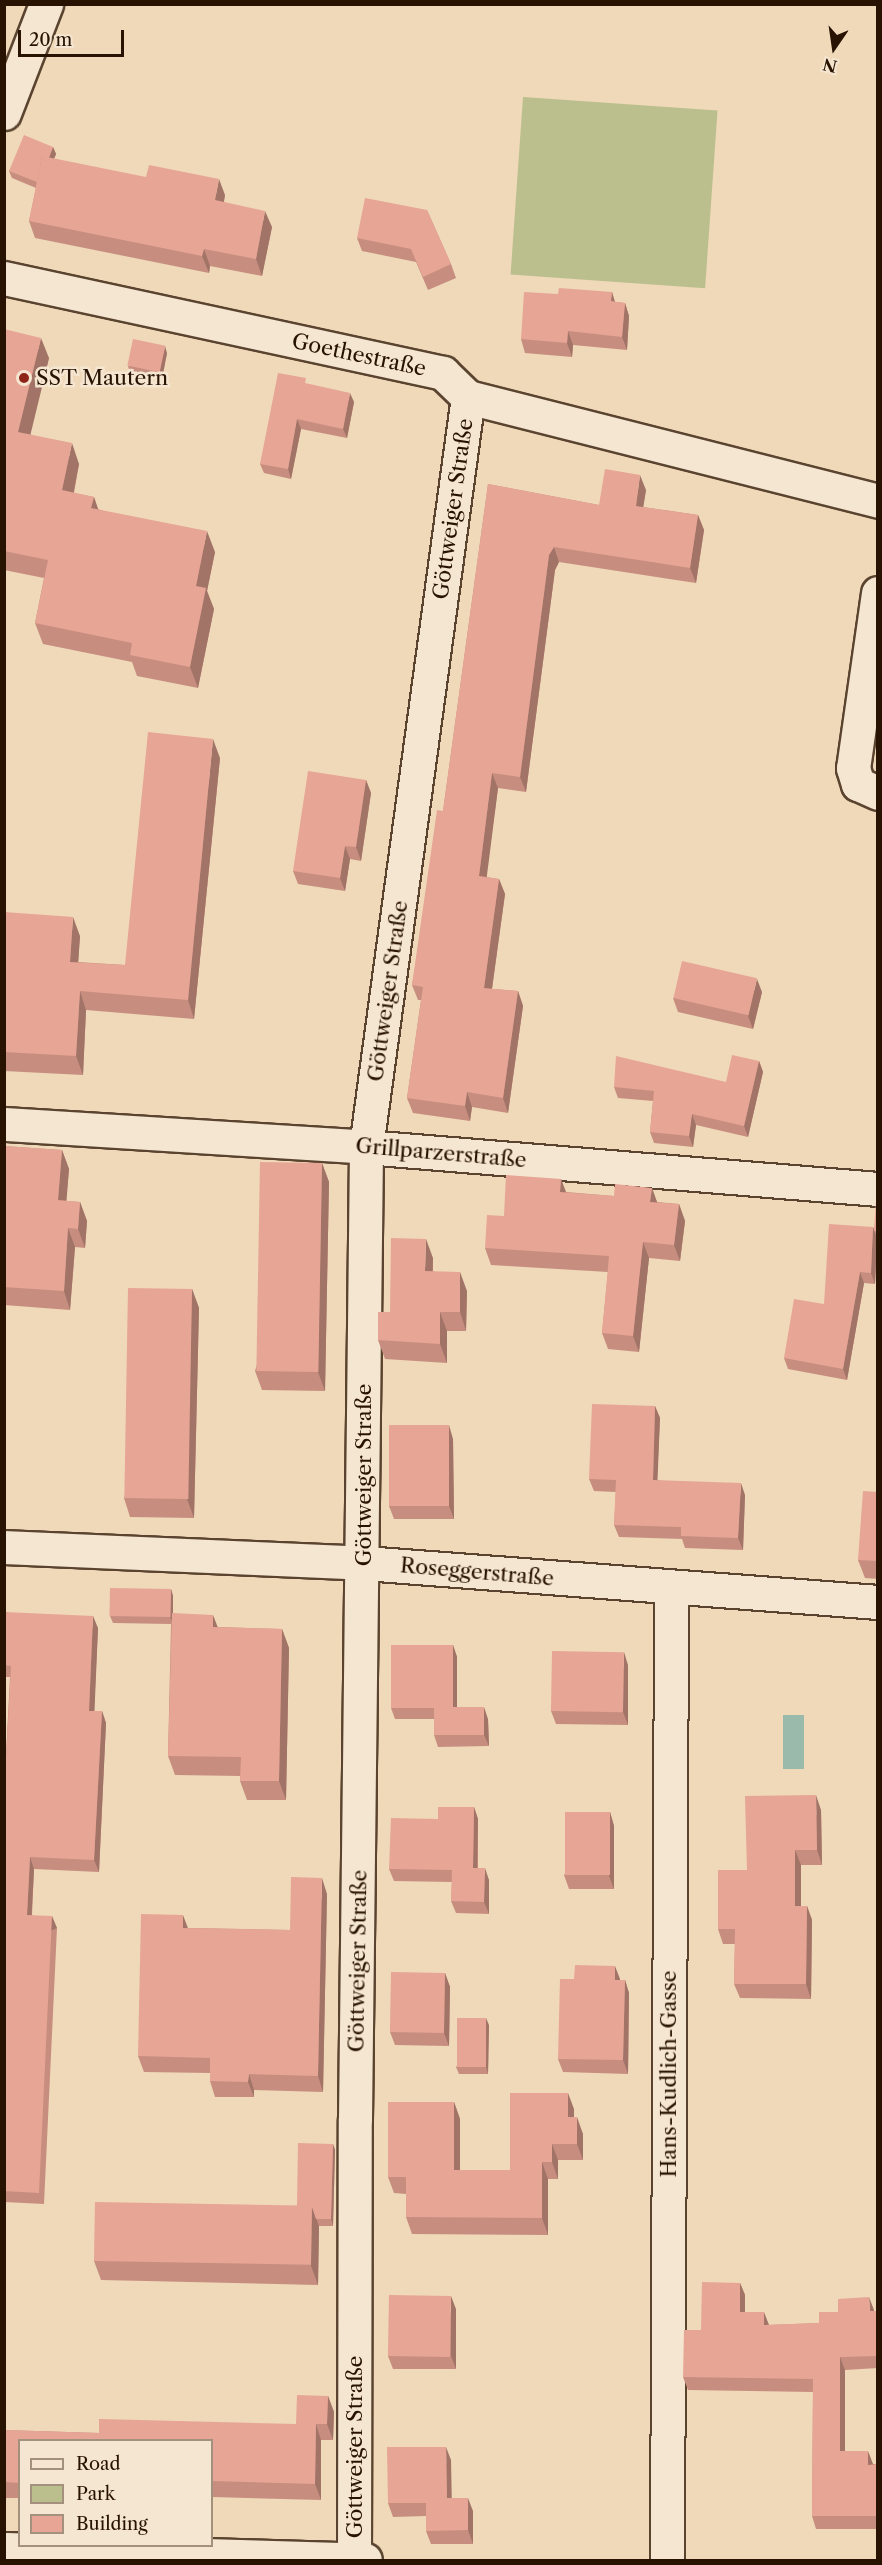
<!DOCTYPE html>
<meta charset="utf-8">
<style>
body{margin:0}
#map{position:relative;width:882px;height:2565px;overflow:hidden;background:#efd9b8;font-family:"Libre Caslon Text",serif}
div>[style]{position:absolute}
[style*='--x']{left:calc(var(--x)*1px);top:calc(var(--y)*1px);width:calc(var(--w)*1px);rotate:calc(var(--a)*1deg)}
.green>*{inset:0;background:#bbbf8e;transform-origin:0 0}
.water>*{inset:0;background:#9abaac;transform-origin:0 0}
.roads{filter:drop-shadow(2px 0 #5a4430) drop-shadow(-2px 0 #5a4430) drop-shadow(0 2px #5a4430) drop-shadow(0 -2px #5a4430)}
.minor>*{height:33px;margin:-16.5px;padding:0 16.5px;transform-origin:16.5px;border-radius:16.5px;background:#f5e6d1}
.tertiary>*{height:33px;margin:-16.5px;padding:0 16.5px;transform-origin:16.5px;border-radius:16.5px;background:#f5e6d1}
.wall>*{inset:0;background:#c78e80}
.shaded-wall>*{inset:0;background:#a27468;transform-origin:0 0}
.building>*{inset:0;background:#e7a595;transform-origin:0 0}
.dots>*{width:16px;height:16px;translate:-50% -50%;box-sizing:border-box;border:3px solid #f5e6d1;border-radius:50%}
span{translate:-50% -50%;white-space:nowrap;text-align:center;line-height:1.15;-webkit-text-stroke:5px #f5e6d1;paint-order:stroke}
.street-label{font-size:21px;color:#281202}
.poi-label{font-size:21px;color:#281202}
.left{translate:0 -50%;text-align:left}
.frame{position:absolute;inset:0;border:6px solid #281202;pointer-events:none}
.legend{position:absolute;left:18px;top:2439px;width:195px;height:108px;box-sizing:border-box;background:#f5e6d1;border:2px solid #a3917e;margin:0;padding:8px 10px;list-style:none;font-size:18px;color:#281202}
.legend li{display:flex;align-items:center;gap:12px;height:30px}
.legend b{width:30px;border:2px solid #a3917e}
.north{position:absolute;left:804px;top:18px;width:60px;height:60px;-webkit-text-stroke:4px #f5e6d1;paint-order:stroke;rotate:193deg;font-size:16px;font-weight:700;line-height:24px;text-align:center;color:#281202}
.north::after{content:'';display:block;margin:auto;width:21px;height:27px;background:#281202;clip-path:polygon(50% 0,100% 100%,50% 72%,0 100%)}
.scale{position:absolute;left:18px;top:30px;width:106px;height:27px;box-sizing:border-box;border:3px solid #281202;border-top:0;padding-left:8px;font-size:18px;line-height:21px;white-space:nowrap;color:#281202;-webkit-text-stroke:4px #f5e6d1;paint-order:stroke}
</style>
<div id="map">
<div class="green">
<i style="left:523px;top:97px;width:195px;height:178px;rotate:4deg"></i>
</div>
<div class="water">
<i style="left:783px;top:1715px;width:21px;height:54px"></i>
</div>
<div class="roads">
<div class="minor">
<i style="--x:4;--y:278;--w:449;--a:12.2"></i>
<i style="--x:443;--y:373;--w:35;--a:44"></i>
<i style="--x:468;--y:397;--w:423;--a:14.2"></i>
<i style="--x:878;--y:593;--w:177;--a:98.1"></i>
<i style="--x:853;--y:768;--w:17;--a:73"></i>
<i style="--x:858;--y:784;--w:22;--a:24"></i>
<i style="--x:4;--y:1124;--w:363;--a:3.6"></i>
<i style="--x:366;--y:1147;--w:514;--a:4.69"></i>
<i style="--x:4;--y:1547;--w:360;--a:2.5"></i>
<i style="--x:364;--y:1563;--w:515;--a:4.34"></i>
<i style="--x:4;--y:2549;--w:361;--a:1.7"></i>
<i style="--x:354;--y:2560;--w:441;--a:-89.9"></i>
<i style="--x:355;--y:2119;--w:972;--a:-89.35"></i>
<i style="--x:366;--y:1147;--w:757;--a:-82.26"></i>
<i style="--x:667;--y:2560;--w:972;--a:-89.76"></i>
</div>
<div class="tertiary">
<i style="--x:4;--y:113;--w:117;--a:-68.9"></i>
</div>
</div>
<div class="wall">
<i style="clip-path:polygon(53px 147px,56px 154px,54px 159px,225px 195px,224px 202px,272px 227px,262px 276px,210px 266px,209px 273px,35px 238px,29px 221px,36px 188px,12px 178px,9px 171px)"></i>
<i style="clip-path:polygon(427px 210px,451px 264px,456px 278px,428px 290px,416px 262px,362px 251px,357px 238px)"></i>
<i style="clip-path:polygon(612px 292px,615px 302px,625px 303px,629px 316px,627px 350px,573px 345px,572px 357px,525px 353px,521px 339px,558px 294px)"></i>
<i style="clip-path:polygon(4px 329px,49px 358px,30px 434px,79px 464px,74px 493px,94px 497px,98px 509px,215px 552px,207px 591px,214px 609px,198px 688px,137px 676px,132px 662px,43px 644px,35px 623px,44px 578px,4px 570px)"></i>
<i style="clip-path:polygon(167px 353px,162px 379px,130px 373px,128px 366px)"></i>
<i style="clip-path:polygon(308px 384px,354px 402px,347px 438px,301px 429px,291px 479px,264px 473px,260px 464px)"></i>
<i style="clip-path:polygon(488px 484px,599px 505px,646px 490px,643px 507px,698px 515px,704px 530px,696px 583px,559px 562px,555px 570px,526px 792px,498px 788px,486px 877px,499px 879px,505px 894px,492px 989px,518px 991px,523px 1006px,508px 1113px,472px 1107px,470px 1121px,413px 1113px,407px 1098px,421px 1000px,418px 1000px,412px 985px,443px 811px)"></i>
<i style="clip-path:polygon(220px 758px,194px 1019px,86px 1010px,83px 1075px,4px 1071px,4px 912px,80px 936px,78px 962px,125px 965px)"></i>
<i style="clip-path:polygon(366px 780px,371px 793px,361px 861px,350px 859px,345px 891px,298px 884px,293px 871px)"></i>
<i style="clip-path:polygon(762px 992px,753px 1029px,678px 1012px,673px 998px)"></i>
<i style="clip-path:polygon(759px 1061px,763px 1072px,748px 1137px,696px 1125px,693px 1147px,654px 1143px,650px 1132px,653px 1101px,618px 1098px,614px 1087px,726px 1082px)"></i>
<i style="clip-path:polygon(4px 1146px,62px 1150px,69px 1169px,66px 1201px,80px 1202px,87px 1221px,85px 1248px,75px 1247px,70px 1310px,4px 1305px)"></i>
<i style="clip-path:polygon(322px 1163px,329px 1182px,325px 1391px,262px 1390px,255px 1371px)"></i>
<i style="clip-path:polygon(561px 1179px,566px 1192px,614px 1196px,652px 1188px,657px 1202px,679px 1204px,685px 1221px,680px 1261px,649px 1258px,639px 1352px,608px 1349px,602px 1333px,608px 1272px,491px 1265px,485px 1248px,504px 1216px)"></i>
<i style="clip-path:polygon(878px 1200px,878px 1238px,875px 1284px,864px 1283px,847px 1380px,788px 1369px,784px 1358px,824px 1304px,873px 1227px,874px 1231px)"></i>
<i style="clip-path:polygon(433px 1258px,433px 1271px,467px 1291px,466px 1331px,447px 1331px,447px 1363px,385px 1359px,378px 1340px,390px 1312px)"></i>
<i style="clip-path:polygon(192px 1289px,199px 1308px,194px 1518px,130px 1517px,124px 1498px)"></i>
<i style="clip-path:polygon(655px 1406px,660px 1418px,657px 1480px,745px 1495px,743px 1550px,685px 1548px,682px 1539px,619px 1537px,614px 1525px,616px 1492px,594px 1491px,589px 1479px)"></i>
<i style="clip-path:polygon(453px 1439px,454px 1519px,394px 1519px,389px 1506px)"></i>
<i style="clip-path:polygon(878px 1492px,878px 1579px,865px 1578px,858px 1560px)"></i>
<i style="clip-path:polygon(171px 1589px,173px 1596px,173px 1613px,218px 1627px,282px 1629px,289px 1648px,286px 1800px,247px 1800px,240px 1781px,240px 1776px,175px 1775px,168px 1756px,171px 1624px,113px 1623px,110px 1616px)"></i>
<i style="clip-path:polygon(4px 1612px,98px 1628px,94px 1711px,102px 1711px,106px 1723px,99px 1872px,34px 1869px,32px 1915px,57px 1928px,44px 2204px,4px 2202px,4px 1794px,10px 1677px,4px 1677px)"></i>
<i style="clip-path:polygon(453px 1645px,457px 1657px,457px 1707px,488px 1719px,489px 1746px,438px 1747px,434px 1735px,434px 1719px,395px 1719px,391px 1708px)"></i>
<i style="clip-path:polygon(628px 1665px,628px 1725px,556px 1724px,551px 1711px)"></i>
<i style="clip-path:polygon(474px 1807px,478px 1819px,478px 1868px,489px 1880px,489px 1914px,456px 1913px,451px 1901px,452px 1882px,394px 1881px,389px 1869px,438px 1819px)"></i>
<i style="clip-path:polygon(821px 1810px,822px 1865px,801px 1865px,801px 1906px,807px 1906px,812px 1920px,811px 1999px,740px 1998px,734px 1984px,735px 1944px,723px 1944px,718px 1929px)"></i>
<i style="clip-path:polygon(610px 1812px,614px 1826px,614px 1889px,569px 1889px,564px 1875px)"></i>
<i style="clip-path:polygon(327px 1894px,323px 2092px,254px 2090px,254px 2097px,215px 2097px,210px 2081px,210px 2073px,144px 2072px,138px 2056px,188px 1928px,290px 1930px)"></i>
<i style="clip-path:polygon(445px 1973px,450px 1987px,449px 2046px,395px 2045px,390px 2032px)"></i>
<i style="clip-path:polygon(620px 1980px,625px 1980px,629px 1993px,628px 2074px,563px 2072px,558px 2059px)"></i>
<i style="clip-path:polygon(489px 2025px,488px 2074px,459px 2074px,456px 2067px)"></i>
<i style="clip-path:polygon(454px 2102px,460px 2119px,460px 2170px,510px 2170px,574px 2109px,574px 2117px,583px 2134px,583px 2160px,558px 2160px,558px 2179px,548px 2179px,548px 2235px,412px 2234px,406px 2217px,406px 2194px,394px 2193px,388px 2177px)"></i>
<i style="clip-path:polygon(333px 2144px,335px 2150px,333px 2226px,319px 2226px,318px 2285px,101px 2280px,94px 2261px,297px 2206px)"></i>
<i style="clip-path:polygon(740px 2283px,745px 2295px,745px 2312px,769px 2325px,819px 2323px,874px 2310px,874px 2311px,878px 2311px,878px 2368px,845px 2370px,845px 2451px,873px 2464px,878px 2464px,878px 2529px,816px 2529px,812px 2516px,813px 2392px,688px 2390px,683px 2377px)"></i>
<i style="clip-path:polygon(456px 2309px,456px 2369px,393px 2369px,388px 2356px)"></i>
<i style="clip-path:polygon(328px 2396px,334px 2412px,333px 2440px,321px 2440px,321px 2500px,212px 2497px,212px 2440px,20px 2440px,20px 2498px,4px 2498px,4px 2430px,99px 2433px,296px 2424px)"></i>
<i style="clip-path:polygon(451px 2460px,451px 2498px,473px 2511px,473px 2544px,431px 2544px,426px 2531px,426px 2516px,393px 2517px,388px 2503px)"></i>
</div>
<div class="shaded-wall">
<i style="clip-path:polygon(53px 147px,56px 154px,41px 190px,38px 183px)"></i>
<i style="clip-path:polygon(219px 179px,225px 195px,221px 217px,215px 200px)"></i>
<i style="clip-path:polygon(265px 211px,272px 227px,262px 276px,256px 259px)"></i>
<i style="clip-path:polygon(204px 249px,210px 266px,209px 273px,202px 256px)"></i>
<i style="clip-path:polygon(612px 292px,616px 306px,611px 301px)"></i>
<i style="clip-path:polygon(625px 303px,629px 316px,627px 350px,622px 337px)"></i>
<i style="clip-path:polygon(568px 331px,573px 345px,572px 357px,567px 343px)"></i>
<i style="clip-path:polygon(41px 338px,49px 358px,26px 453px,18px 432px)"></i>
<i style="clip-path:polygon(165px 346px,167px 353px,162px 379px,159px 372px)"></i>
<i style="clip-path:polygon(350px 393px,354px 402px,347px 438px,343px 429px)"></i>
<i style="clip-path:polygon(297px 419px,301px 429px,291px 479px,288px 469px)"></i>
<i style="clip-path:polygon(72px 443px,79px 464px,70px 511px,62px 490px)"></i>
<i style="clip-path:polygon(640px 475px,646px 490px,641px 521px,636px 506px)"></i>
<i style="clip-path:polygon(94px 497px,101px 518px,91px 508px)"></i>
<i style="clip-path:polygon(698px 515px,704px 530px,696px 583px,690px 568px)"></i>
<i style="clip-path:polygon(207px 531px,215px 552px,207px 591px,214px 609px,198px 688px,190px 667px,196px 586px)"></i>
<i style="clip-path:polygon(554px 547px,559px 562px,555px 570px,526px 792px,520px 777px,549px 555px)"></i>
<i style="clip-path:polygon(213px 739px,220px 758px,194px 1019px,188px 1000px)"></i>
<i style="clip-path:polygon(492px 773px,498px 788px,485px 891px,479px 876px)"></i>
<i style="clip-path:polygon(366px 780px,371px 793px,361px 861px,356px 847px)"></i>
<i style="clip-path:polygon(345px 846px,350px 859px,345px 891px,340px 878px)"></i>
<i style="clip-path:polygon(499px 879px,505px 894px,490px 1003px,484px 988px)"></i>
<i style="clip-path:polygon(73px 917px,80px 936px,77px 981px,70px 962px)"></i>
<i style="clip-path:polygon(757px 979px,762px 992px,753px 1029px,748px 1016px)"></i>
<i style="clip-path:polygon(80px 991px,86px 1010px,83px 1075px,76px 1056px)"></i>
<i style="clip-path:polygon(518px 991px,523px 1006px,508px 1113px,503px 1098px)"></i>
<i style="clip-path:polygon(759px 1061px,763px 1072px,748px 1137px,744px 1126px)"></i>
<i style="clip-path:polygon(467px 1092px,472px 1107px,470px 1121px,465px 1106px)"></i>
<i style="clip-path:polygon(692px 1114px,696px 1125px,693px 1147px,689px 1136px)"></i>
<i style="clip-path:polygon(62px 1150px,69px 1169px,65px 1219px,58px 1200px)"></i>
<i style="clip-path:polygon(322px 1163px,329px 1182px,325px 1391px,318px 1372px)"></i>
<i style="clip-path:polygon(561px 1179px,567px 1195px,560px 1192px)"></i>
<i style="clip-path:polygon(652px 1188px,658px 1205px,650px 1202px)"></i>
<i style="clip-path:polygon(80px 1202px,87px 1221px,85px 1248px,78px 1229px)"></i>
<i style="clip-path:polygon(679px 1204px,685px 1221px,680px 1261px,674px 1245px)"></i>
<i style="clip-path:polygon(873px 1227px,877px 1238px,875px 1284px,871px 1273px)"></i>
<i style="clip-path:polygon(68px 1228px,75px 1247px,70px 1310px,64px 1291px)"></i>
<i style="clip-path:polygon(426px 1239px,433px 1258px,432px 1290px,425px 1271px)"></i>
<i style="clip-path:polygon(643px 1242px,649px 1258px,639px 1352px,633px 1336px)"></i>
<i style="clip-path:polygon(460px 1272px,467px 1291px,466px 1331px,460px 1312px)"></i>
<i style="clip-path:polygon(860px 1272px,864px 1283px,847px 1380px,843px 1369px)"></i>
<i style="clip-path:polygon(192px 1289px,199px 1308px,194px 1518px,187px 1499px)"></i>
<i style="clip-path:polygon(440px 1312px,447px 1331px,447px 1363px,440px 1344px)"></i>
<i style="clip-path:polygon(655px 1406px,660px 1418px,657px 1492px,653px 1480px)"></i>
<i style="clip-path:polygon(449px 1425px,453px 1439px,454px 1519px,449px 1506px)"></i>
<i style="clip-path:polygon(741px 1483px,745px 1495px,743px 1550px,738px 1538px)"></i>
<i style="clip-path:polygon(171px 1589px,173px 1596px,173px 1624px,170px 1617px)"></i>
<i style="clip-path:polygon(213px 1615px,220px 1633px,213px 1627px)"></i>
<i style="clip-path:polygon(93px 1616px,98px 1628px,94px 1722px,89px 1711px)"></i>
<i style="clip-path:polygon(282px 1629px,289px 1648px,286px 1800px,279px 1781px)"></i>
<i style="clip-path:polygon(453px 1645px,457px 1657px,457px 1719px,453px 1707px)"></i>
<i style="clip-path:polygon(624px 1652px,628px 1665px,628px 1725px,623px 1712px)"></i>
<i style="clip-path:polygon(484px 1707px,488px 1719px,489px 1746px,484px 1735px)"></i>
<i style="clip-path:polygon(102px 1711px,106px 1723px,99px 1872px,94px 1860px)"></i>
<i style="clip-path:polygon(816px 1795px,821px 1810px,822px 1865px,817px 1850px)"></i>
<i style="clip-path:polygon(474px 1807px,478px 1819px,477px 1880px,473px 1868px)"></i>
<i style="clip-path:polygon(610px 1812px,614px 1826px,614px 1889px,609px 1876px)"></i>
<i style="clip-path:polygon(795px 1850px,801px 1865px,801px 1920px,795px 1906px)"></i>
<i style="clip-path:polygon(30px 1857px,34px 1869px,31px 1927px,27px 1915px)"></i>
<i style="clip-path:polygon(485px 1868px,489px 1880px,489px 1914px,484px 1902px)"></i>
<i style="clip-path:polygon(322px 1878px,327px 1894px,323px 2092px,318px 2076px)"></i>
<i style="clip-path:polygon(807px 1906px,812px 1920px,811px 1999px,806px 1984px)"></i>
<i style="clip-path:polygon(183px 1915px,189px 1931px,183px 1928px)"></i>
<i style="left:52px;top:1916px;width:13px;height:277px;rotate:67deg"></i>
<i style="clip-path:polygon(615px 1966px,620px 1979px,620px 1993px,615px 1980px)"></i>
<i style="clip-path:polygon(445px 1973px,450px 1987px,449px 2046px,444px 2033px)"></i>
<i style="clip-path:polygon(625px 1980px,629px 1993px,628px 2074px,623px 2060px)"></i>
<i style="clip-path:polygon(486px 2018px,489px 2025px,488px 2074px,486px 2067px)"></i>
<i style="clip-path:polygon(249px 2074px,254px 2090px,254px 2097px,248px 2082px)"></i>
<i style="clip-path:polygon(568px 2093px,574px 2109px,574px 2133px,568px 2117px)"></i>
<i style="clip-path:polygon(454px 2102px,460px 2119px,460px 2186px,454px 2170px)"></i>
<i style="clip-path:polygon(577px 2117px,583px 2134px,583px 2160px,577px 2144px)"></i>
<i style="clip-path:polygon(333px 2144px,335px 2150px,333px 2226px,331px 2219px)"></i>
<i style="clip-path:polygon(552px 2144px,558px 2160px,558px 2179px,552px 2162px)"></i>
<i style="clip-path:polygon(542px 2162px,548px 2179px,548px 2235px,542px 2218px)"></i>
<i style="clip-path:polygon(312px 2207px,319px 2226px,318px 2285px,311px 2266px)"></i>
<i style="clip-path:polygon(740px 2283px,745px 2295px,745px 2324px,740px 2312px)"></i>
<i style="clip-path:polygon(451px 2296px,456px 2309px,456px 2369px,451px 2356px)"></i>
<i style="clip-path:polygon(869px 2297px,874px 2310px,874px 2324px,870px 2311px)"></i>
<i style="clip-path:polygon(764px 2312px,769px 2325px,769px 2338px,764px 2325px)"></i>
<i style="clip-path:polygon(840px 2357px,845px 2370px,845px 2464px,840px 2451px)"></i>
<i style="clip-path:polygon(328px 2396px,334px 2412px,333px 2440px,327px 2424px)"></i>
<i style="clip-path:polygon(316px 2424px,321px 2440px,321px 2500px,315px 2484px)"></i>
<i style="clip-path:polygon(446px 2447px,451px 2460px,452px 2511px,447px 2498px)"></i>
<i style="clip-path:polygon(868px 2451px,873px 2464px,873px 2477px,868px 2465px)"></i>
<i style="clip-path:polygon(468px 2498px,473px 2511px,473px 2544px,468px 2530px)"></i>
</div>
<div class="building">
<i style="clip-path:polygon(24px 135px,53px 147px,49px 158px,42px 156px,37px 182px,9px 171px)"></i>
<i style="clip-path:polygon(42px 156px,146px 177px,149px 165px,219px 179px,215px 200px,265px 211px,256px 259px,204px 249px,202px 256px,29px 221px)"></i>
<i style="clip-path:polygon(365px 198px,427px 210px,451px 264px,423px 277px,411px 249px,357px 238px)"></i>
<i style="clip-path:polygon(559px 288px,612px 292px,611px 301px,625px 303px,622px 337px,568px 331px,567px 343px,521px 339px,524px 292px,558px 294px)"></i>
<i style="clip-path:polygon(4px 329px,41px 338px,18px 432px,72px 443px,62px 490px,94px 497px,91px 508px,207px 531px,196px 586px,206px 588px,190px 667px,130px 655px,132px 643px,35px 623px,48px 560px,4px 551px)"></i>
<i style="left:133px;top:339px;width:33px;height:27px;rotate:12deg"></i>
<i style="clip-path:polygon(278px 373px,306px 378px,305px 383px,350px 393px,343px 429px,297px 419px,288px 469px,260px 464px)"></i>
<i style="clip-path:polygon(605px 469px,640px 475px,636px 506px,698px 515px,690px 568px,554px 547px,549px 555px,520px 777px,492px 773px,479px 876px,499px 879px,484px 988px,518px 991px,503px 1098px,467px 1092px,465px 1106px,407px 1098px,423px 987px,412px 985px,437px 810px,443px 811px,488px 484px,599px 505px)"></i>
<i style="clip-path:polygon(148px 732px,213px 739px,188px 1000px,80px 991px,76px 1056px,4px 1052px,4px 912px,73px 917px,70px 962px,125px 965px)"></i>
<i style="clip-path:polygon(308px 771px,366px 780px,356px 847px,345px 846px,340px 878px,293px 871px)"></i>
<i style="left:682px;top:961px;width:77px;height:38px;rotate:13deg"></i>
<i style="clip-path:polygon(732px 1055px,759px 1061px,744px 1126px,692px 1114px,689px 1136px,650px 1132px,654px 1091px,614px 1087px,616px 1056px,726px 1082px)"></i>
<i style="left:877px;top:1136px;width:1px;height:27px"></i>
<i style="clip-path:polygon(4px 1146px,62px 1150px,58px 1200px,80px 1202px,78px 1229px,68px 1228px,64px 1291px,4px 1287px)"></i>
<i style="left:260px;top:1162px;width:62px;height:209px;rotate:1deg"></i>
<i style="clip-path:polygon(506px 1175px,561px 1179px,560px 1192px,614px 1196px,615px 1184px,652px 1188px,650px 1202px,679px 1204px,674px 1245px,643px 1242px,633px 1336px,602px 1333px,609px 1256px,485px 1248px,487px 1215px,504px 1216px)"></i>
<i style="clip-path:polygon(878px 1200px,878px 1231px,874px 1231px,876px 1201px)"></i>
<i style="clip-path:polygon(829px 1224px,873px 1227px,871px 1273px,860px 1272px,843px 1369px,784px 1358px,794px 1299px,824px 1304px)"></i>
<i style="clip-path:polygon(391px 1238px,426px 1239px,425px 1271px,460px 1272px,460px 1312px,440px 1312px,440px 1344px,378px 1340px,378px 1312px,390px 1312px)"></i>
<i style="left:128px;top:1288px;width:64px;height:210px;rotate:1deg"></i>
<i style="clip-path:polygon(592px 1404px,655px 1406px,653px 1480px,741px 1483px,738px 1538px,681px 1536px,681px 1527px,614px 1525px,616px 1480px,589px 1479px)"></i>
<i style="left:449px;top:1425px;width:81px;height:60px;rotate:90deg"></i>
<i style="clip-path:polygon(863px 1491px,878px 1492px,878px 1561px,858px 1560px)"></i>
<i style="left:110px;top:1588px;width:61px;height:28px;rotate:1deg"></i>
<i style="clip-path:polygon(4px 1612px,93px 1616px,89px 1711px,102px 1711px,94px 1860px,30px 1857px,27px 1915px,52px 1916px,39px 2193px,4px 2191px,4px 1794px,11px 1666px,4px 1665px)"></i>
<i style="clip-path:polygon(172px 1613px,213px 1615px,213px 1627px,282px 1629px,279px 1781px,240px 1781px,241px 1757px,168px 1756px)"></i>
<i style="left:391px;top:1645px;width:62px;height:63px"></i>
<i style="left:552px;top:1651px;width:72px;height:60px;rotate:1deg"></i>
<i style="left:434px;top:1707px;width:50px;height:28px"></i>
<i style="clip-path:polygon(816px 1795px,817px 1850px,795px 1850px,795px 1906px,807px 1906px,806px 1984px,734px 1984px,735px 1929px,718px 1929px,718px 1870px,747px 1870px,745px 1796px)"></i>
<i style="clip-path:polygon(438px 1807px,474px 1807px,473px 1868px,485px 1868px,484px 1902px,451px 1901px,452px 1870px,389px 1869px,391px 1818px,438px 1819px)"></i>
<i style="left:565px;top:1812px;width:45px;height:63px"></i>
<i style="clip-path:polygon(291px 1877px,322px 1878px,318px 2076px,249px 2074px,248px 2082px,210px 2081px,210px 2058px,138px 2056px,141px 1914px,183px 1915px,183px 1928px,290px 1930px)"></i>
<i style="clip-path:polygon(575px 1965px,615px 1966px,615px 1980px,625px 1980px,623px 2060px,558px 2059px,560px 1979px,574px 1979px)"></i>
<i style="left:391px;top:1972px;width:54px;height:60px;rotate:1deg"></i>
<i style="left:457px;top:2018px;width:29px;height:49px"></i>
<i style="clip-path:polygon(510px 2093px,568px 2093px,568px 2117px,577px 2117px,577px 2144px,552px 2144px,552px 2162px,542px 2162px,542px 2218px,406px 2217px,406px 2177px,388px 2177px,388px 2102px,454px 2102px,454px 2170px,510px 2170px)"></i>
<i style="clip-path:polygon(298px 2143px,333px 2144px,331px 2219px,316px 2219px,312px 2207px,297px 2206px)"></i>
<i style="left:95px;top:2202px;width:217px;height:59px;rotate:1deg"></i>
<i style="clip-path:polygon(702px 2282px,740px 2283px,740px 2312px,764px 2312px,764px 2325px,819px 2323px,819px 2312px,838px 2312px,838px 2299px,869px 2297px,870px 2311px,878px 2311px,878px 2356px,840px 2357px,840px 2451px,868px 2451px,868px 2465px,878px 2464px,878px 2516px,812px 2516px,813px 2379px,683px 2377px,684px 2330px,701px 2330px)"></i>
<i style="left:389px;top:2295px;width:62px;height:61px;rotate:1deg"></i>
<i style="clip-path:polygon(297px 2395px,328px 2396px,327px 2424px,316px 2424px,315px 2484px,212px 2481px,212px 2440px,20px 2440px,20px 2483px,4px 2482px,4px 2430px,99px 2433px,99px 2419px,296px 2424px)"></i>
<i style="clip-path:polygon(387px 2447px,446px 2447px,447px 2498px,468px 2498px,468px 2530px,426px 2531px,426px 2503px,388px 2503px)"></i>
</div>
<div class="dots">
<i style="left:24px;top:378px;background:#8f2418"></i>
</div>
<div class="street-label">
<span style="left:359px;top:355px;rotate:12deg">Goethestraße</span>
<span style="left:453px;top:509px;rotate:-82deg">Göttweiger Straße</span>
<span style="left:388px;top:991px;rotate:-82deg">Göttweiger Straße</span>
<span style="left:441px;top:1153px;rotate:5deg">Grillparzerstraße</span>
<span style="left:364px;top:1475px;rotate:-90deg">Göttweiger Straße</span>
<span style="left:477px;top:1572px;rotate:5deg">Roseggerstraße</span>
<span style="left:358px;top:1961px;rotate:-89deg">Göttweiger Straße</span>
<span style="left:669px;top:2074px;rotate:-90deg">Hans-Kudlich-Gasse</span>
<span style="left:355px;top:2447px;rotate:-90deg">Göttweiger Straße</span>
</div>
<div class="poi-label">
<span class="left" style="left:36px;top:378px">SST Mautern</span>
</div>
<div class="frame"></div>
<ul class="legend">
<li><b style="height:8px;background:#f5e6d1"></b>Road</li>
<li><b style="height:16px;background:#bbbf8e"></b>Park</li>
<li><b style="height:16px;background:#e7a595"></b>Building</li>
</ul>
<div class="north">N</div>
<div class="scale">20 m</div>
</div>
